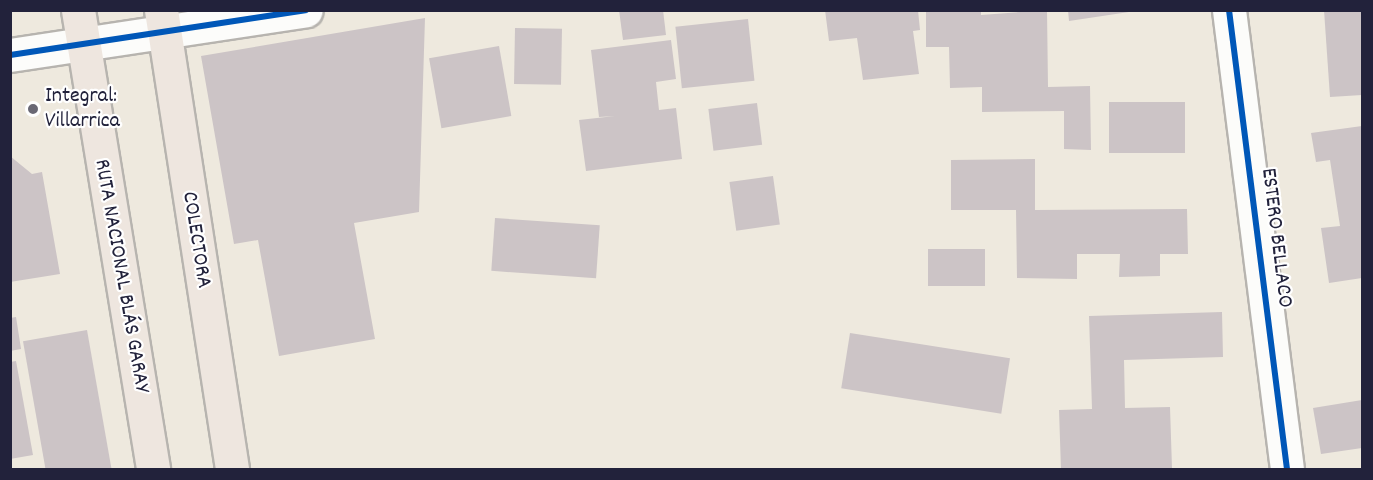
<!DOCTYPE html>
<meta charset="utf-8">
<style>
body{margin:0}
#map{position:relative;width:1373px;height:480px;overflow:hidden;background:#eee9de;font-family:Dekko,sans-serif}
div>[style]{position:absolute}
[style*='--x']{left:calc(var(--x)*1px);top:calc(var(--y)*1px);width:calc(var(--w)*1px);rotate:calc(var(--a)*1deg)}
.building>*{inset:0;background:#ccc4c6;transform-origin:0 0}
.roads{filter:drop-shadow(2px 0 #b7b4af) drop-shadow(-2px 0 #b7b4af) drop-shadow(0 2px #b7b4af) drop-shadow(0 -2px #b7b4af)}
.minor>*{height:33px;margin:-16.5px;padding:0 16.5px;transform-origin:16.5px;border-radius:16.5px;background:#fcfcfa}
.major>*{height:33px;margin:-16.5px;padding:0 16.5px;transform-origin:16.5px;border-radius:16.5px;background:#eee6df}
.highway>*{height:33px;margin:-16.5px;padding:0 16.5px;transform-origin:16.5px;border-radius:16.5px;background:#eee6df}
.cycleway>*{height:6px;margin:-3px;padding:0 3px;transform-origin:3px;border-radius:3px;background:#0057b8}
.dots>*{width:16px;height:16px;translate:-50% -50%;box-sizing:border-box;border:3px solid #fff;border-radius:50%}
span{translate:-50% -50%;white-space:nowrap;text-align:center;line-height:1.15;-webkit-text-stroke:4.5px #fff;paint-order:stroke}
.poi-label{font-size:22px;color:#22223b}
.left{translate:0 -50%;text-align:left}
.street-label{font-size:22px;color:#22223b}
.frame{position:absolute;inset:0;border:12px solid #22223b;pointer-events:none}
</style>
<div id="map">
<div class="building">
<i style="clip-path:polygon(619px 10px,663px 10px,666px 35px,623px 40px)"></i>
<i style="clip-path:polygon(825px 10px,918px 10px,920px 30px,913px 31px,919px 74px,863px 80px,857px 38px,829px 41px)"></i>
<i style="clip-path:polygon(926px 10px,981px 10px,981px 15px,1047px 10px,1048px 87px,1090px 86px,1091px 150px,1064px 149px,1064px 111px,982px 112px,982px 87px,950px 88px,949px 47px,926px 47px)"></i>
<i style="clip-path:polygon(1068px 10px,1129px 10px,1129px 12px,1069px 21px)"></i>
<i style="clip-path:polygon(1324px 10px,1362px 10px,1362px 95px,1330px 97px)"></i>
<i style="clip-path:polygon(425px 18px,419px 212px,354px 223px,375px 339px,279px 356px,258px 240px,234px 244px,201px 56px)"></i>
<i style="left:748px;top:19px;width:62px;height:73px;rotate:84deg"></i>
<i style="left:515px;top:28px;width:47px;height:56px;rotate:1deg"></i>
<i style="clip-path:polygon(671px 40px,676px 79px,656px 82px,659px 110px,676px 108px,682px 159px,586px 171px,579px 120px,615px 116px,599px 117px,591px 50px)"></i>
<i style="left:499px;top:46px;width:71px;height:71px;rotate:80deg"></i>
<i style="left:1185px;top:102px;width:51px;height:76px;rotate:90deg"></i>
<i style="left:757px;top:103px;width:42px;height:49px;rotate:83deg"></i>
<i style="clip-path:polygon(1362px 126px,1362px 278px,1329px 283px,1321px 228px,1340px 226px,1330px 160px,1316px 162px,1311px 133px)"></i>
<i style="clip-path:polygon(10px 156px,32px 174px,42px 172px,60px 274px,10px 282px)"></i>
<i style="clip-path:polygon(1035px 159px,1035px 210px,1187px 209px,1188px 254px,1160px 254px,1160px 276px,1119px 277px,1120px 254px,1077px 254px,1077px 279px,1017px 278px,1016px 210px,951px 210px,951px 160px)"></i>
<i style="left:773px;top:176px;width:49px;height:44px;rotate:82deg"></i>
<i style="left:495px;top:218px;width:105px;height:53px;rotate:4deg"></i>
<i style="left:928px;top:249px;width:57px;height:37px"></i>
<i style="clip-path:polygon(1222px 312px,1223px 357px,1124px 360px,1125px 408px,1170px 407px,1172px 468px,1061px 470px,1059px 410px,1092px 409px,1089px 316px)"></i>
<i style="clip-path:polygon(16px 317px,21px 349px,10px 351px,10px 318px)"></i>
<i style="left:87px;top:330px;width:142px;height:65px;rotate:80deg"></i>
<i style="left:850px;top:333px;width:162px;height:56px;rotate:9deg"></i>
<i style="clip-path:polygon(16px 361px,33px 455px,10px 459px,10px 362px)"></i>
<i style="clip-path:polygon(1362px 400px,1362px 448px,1321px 454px,1313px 408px)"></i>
</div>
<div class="roads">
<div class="minor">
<i style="--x:1229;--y:10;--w:464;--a:82.8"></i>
<i style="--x:10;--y:55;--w:299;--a:-8.6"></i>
</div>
<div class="major">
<i style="--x:161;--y:10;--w:465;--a:81.2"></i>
</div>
<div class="highway">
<i style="--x:78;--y:10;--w:466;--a:80.7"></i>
</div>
</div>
<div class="cycleway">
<i style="--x:1229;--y:10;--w:464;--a:82.8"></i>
<i style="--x:10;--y:55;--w:299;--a:-8.6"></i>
</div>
<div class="dots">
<i style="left:33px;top:109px;background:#696874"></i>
</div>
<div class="poi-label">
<span class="left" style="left:45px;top:109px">Integral:<br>Villarrica</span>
</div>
<div class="street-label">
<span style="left:1276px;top:238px;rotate:83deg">ESTERO BELLACO</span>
<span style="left:196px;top:240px;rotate:81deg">COLECTORA</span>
<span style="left:121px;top:276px;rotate:80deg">RUTA NACIONAL BLÁS GARAY</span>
</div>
<div class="frame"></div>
</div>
